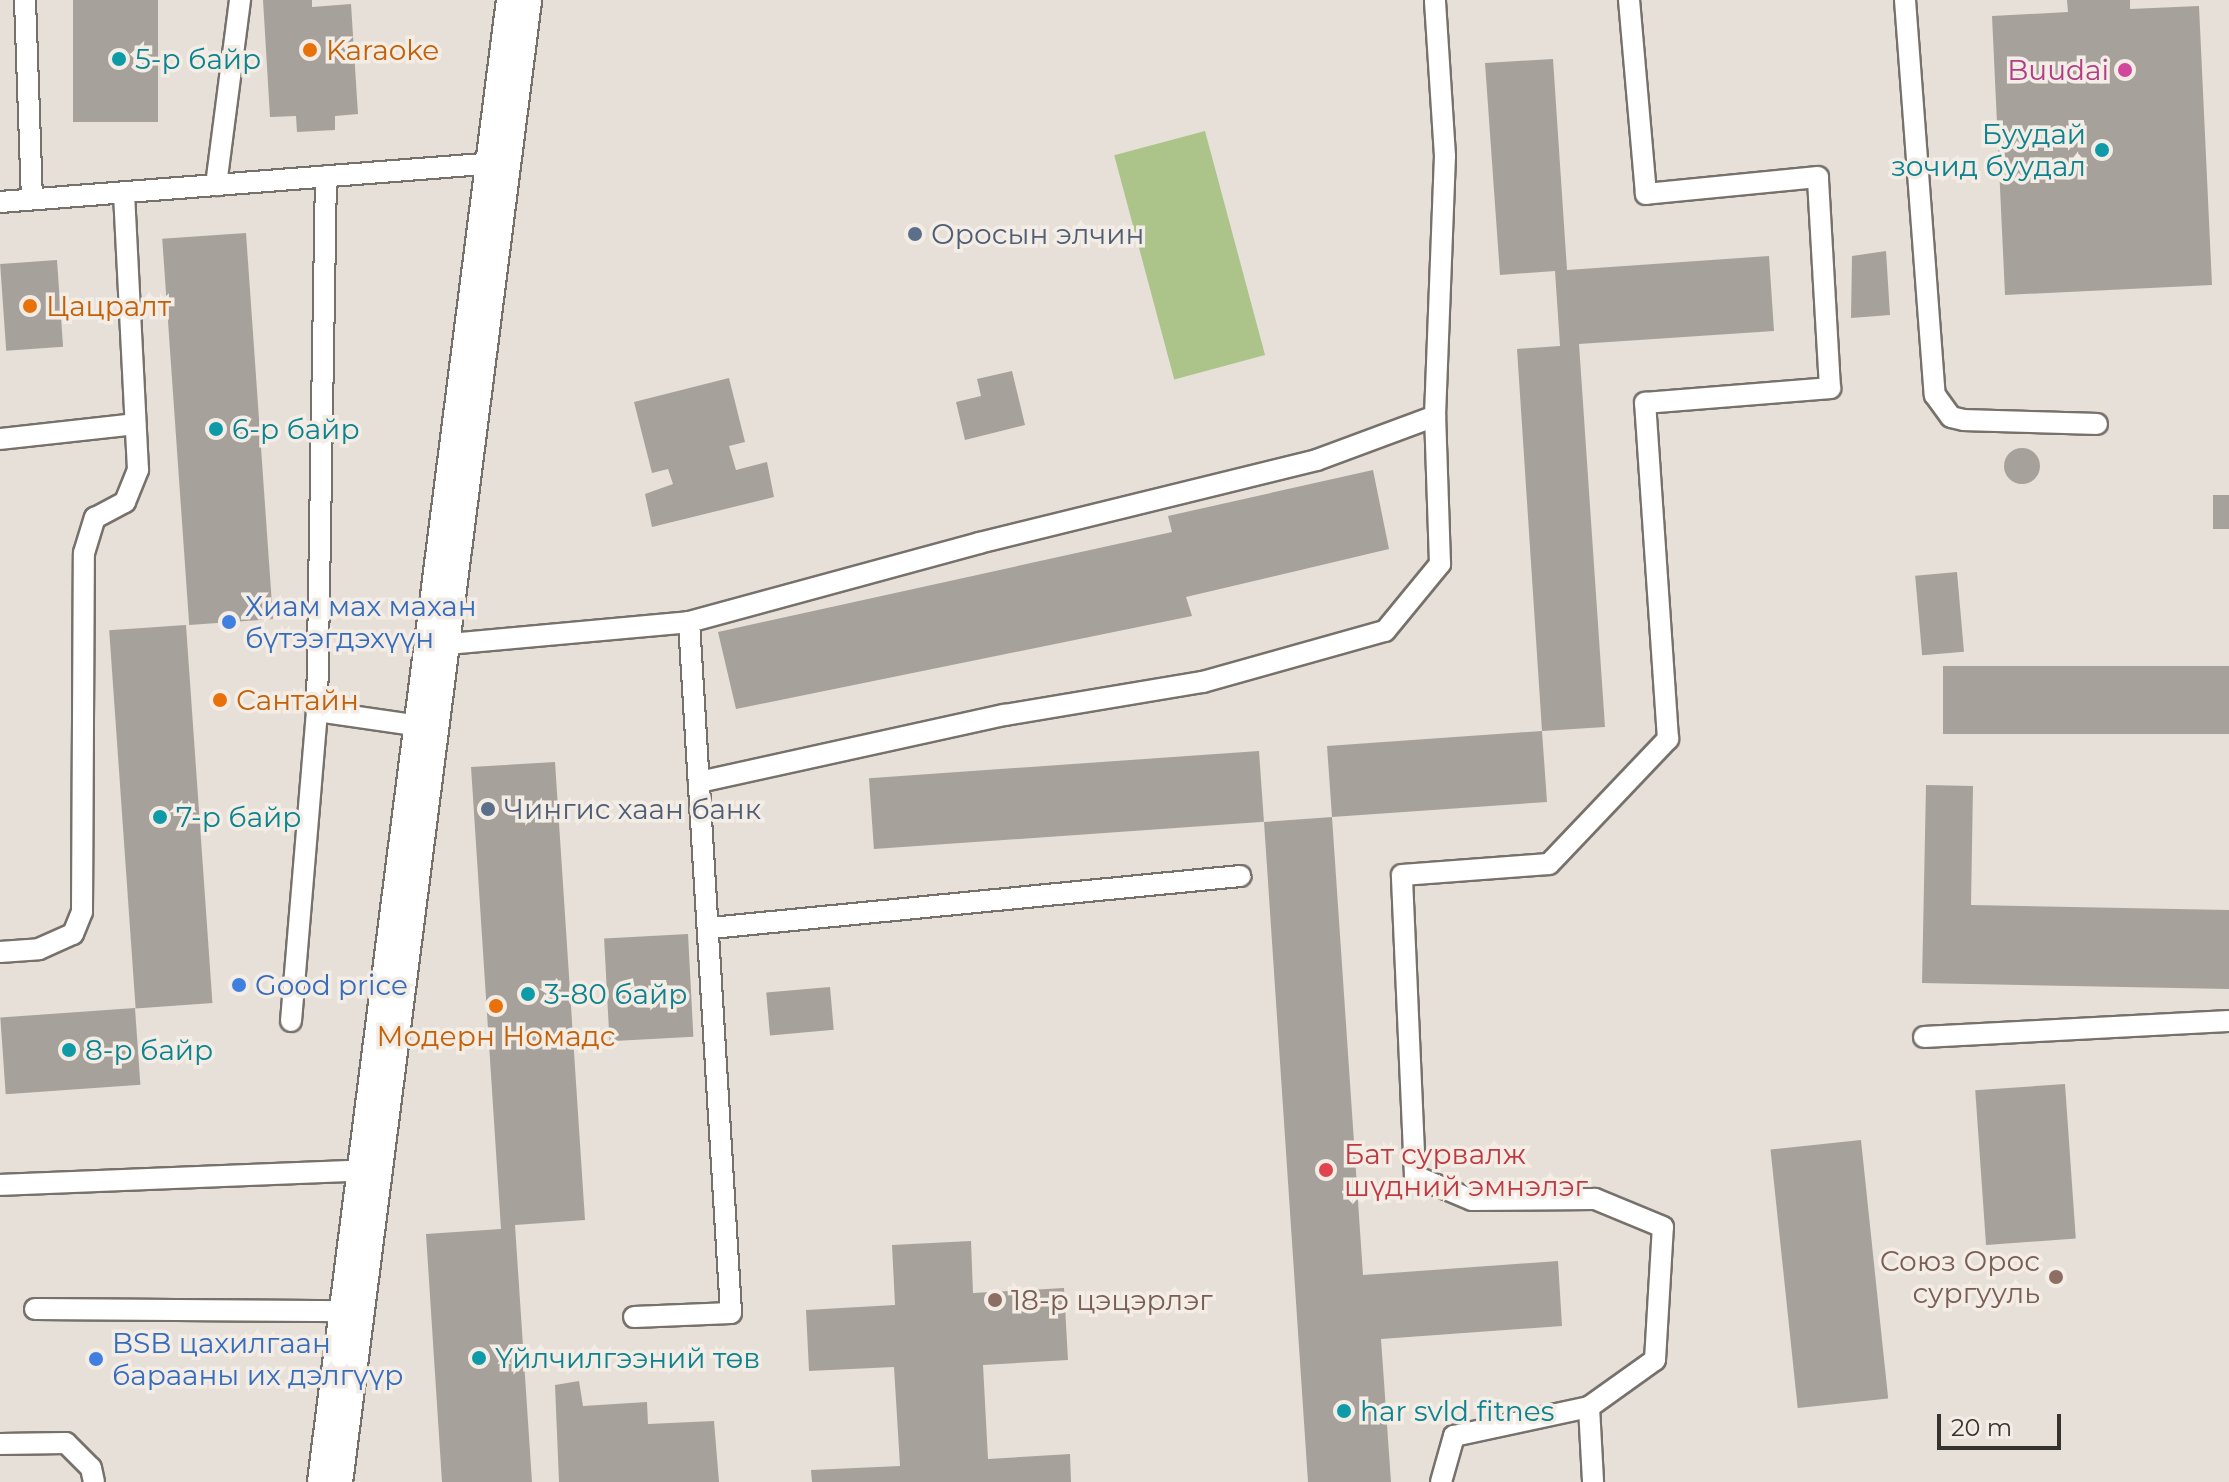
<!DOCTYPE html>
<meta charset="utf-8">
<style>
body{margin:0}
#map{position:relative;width:2229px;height:1482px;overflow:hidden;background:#e7e0d9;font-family:Montserrat,sans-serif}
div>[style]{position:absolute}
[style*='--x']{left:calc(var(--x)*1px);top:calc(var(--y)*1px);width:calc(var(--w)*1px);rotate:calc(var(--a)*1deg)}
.green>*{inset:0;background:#acc48a;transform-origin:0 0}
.building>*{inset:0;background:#a6a19a;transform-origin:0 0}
.round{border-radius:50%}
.roads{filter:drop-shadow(2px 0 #77716b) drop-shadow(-2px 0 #77716b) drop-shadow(0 2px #77716b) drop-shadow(0 -2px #77716b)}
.lane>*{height:20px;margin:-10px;padding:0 10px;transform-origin:10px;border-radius:10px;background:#fff}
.secondary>*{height:44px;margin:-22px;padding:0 22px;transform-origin:22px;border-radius:22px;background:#fff}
.dots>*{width:22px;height:22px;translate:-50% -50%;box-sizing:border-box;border:4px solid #f4ede6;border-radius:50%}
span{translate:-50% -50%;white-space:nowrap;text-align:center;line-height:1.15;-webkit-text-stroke:7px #f4ede6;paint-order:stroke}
.food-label{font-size:28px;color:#c56008}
.left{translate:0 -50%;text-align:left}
.culture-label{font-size:28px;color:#0d838f}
.right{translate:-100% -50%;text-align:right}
.hotel-label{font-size:28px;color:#b23c85}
.service-label{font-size:28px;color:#4e5e75}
.shop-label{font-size:28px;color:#366cbe}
.health-label{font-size:28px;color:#be3a42}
.education-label{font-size:28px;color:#785e54}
.scale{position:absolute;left:1937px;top:1414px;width:124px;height:36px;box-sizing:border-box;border:4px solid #35322f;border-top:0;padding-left:10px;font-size:24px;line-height:28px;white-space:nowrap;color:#35322f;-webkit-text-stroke:6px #f4ede6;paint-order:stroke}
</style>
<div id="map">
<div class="green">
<i style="left:1205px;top:131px;width:232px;height:94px;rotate:75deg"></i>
</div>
<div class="building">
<i style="left:73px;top:0;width:85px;height:122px"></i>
<i style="clip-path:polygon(263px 0,312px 0,312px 7px,351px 4px,358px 114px,335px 116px,335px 130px,297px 132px,296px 116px,270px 117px)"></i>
<i style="clip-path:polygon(2067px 0,2130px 0,2130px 9px,2199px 6px,2212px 285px,2005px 295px,1992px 16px,2068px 12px)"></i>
<i style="clip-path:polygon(1553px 59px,1567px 270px,1769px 256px,1774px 331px,1579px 344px,1605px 727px,1542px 731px,1547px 802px,1332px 817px,1327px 746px,1542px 731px,1517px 349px,1560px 346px,1555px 271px,1500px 275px,1485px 63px)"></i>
<i style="left:246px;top:233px;width:387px;height:84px;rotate:86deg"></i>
<i style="clip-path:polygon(1886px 251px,1890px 315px,1851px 318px,1852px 256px)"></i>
<i style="left:57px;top:260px;width:87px;height:57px;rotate:86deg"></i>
<i style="clip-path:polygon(1012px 371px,1025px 425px,965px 440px,956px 402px,981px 396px,977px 379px)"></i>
<i style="clip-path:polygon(729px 378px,745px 442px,729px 446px,736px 470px,767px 462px,774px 497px,652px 527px,645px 494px,673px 484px,668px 469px,652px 473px,634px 402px)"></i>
<i class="round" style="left:2004px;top:448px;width:36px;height:36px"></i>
<i style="clip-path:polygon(1373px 470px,1389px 549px,1186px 597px,1192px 616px,736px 709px,718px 632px,1172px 532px,1168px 516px)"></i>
<i style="left:2229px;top:495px;width:34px;height:16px;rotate:90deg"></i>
<i style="left:1957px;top:572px;width:80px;height:42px;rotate:85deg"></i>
<i style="left:186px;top:625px;width:379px;height:77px;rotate:86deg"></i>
<i style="left:2229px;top:666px;width:68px;height:286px;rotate:90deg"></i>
<i style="left:1259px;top:751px;width:71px;height:391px;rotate:86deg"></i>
<i style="clip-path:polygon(555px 762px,585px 1220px,515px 1225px,532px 1482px,442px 1482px,426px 1234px,501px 1229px,471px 767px)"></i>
<i style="clip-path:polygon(1926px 785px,1973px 786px,1971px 905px,2229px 910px,2229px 989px,1922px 983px)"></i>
<i style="clip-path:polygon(1332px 817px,1363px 1275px,1558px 1261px,1562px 1326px,1381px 1339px,1391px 1482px,1308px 1482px,1264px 822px)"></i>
<i style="left:688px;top:934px;width:103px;height:84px;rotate:87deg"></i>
<i style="left:830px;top:987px;width:43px;height:64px;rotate:85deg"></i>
<i style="left:135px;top:1008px;width:77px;height:135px;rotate:86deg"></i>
<i style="left:2065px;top:1084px;width:155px;height:90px;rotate:86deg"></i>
<i style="left:1861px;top:1140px;width:260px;height:91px;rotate:84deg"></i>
<i style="clip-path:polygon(971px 1241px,973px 1293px,1064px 1288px,1068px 1360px,983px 1365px,988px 1459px,1070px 1454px,1071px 1482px,812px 1482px,811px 1470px,900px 1466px,894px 1367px,809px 1371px,806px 1310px,895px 1305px,892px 1245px)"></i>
<i style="clip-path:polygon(579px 1381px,583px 1406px,647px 1402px,648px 1424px,714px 1421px,719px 1482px,559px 1482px,555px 1385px)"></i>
</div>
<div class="roads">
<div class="lane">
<i style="--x:25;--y:0;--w:199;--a:88"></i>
<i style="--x:1905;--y:0;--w:396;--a:85.7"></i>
<i style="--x:1935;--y:395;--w:27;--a:54"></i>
<i style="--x:1951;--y:417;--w:13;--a:13"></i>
<i style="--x:1964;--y:420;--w:133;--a:1.7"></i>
<i style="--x:216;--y:185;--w:187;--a:-82.6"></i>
<i style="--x:0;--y:202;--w:500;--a:-4.5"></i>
<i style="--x:0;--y:439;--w:136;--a:-6.3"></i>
<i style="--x:689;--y:622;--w:301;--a:-15.2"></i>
<i style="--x:979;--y:543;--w:348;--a:-13.8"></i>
<i style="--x:1317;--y:460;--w:126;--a:-20.4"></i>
<i style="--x:1435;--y:416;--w:260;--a:-87.8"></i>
<i style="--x:1445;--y:156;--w:156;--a:-93.7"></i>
<i style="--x:438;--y:645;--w:252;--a:-5.2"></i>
<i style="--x:689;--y:622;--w:692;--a:86.52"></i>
<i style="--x:731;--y:1313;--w:97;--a:177.6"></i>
<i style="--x:317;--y:711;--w:111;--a:8.3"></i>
<i style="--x:699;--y:782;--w:313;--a:-12.4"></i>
<i style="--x:1005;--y:715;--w:201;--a:-9.5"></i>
<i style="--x:1203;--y:682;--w:189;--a:-15.7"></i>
<i style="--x:1385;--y:631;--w:87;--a:-50.6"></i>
<i style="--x:1440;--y:564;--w:148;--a:-91.9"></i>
<i style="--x:711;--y:928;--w:532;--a:-5.61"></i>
<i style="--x:0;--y:952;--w:39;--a:-4"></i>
<i style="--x:39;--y:949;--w:37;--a:-24"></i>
<i style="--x:73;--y:934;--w:24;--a:-68"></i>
<i style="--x:82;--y:912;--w:359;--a:-89.7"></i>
<i style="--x:84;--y:553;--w:37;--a:-73"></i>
<i style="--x:95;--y:518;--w:34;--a:-28"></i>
<i style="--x:125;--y:502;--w:35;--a:-68"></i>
<i style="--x:138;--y:470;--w:277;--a:-92.9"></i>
<i style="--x:291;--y:1021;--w:311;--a:-85.2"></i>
<i style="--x:317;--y:711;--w:535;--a:-89.04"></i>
<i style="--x:1924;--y:1037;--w:305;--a:-3"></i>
<i style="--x:0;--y:1185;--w:370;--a:-2.3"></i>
<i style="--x:35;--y:1309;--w:317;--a:0.4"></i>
<i style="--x:1589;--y:1407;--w:75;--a:86.9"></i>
<i style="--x:0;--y:1444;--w:66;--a:-0.9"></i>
<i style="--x:66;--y:1443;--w:35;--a:45"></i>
<i style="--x:91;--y:1468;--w:14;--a:78"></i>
<i style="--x:1441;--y:1482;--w:48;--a:-74.2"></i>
<i style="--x:1454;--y:1436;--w:138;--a:-12.1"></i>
<i style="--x:1589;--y:1407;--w:81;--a:-35.5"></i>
<i style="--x:1655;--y:1360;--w:133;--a:-86.6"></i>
<i style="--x:1663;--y:1227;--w:74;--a:-157.6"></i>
<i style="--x:1595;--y:1199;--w:123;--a:179.5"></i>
<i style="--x:1472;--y:1200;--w:62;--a:-157.2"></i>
<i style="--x:1415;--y:1176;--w:301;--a:-92.5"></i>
<i style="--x:1402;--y:875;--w:147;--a:-4.3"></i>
<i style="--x:1549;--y:864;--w:173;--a:-46.4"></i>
<i style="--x:1668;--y:739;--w:337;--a:-93.9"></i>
<i style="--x:1645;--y:403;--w:186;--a:-4.6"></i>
<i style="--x:1830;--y:388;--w:211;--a:-93.3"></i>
<i style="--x:1818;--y:177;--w:173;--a:174.4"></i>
<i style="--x:1646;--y:194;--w:195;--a:-95"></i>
</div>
<div class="secondary">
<i style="--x:330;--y:1482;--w:1494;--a:-82.73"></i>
</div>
</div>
<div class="dots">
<i style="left:310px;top:50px;background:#e8710a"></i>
<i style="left:119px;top:59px;background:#0f9aa8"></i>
<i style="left:2125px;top:70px;background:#d1479c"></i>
<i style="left:2102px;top:150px;background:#0f9aa8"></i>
<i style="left:915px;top:234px;background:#5c6f8a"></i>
<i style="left:30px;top:306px;background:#e8710a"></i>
<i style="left:216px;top:429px;background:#0f9aa8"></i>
<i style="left:229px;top:622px;background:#3f7fe0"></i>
<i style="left:220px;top:700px;background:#e8710a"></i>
<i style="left:488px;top:809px;background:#5c6f8a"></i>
<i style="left:160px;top:817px;background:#0f9aa8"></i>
<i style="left:239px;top:985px;background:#3f7fe0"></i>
<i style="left:528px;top:994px;background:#0f9aa8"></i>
<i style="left:496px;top:1006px;background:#e8710a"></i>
<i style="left:69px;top:1050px;background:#0f9aa8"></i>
<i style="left:1326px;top:1170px;background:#e0444e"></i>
<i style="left:2056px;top:1277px;background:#8d6e63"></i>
<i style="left:995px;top:1300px;background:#8d6e63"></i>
<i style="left:479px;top:1358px;background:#0f9aa8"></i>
<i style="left:96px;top:1359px;background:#3f7fe0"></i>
<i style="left:1344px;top:1411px;background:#0f9aa8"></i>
</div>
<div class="food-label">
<span class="left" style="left:326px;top:50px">Karaoke</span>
<span class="left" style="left:46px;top:306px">Цацралт</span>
<span class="left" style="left:236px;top:700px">Сантайн</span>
<span style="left:496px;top:1036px">Модерн Номадс</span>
</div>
<div class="culture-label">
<span class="left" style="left:135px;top:59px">5-р байр</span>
<span class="right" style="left:2086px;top:150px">Буудай<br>зочид буудал</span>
<span class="left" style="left:232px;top:429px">6-р байр</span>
<span class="left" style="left:176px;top:817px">7-р байр</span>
<span class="left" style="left:544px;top:994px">3-80 байр</span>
<span class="left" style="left:85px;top:1050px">8-р байр</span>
<span class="left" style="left:495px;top:1358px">Үйлчилгээний төв</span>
<span class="left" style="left:1360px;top:1411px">har svld fitnes</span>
</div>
<div class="hotel-label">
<span class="right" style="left:2109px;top:70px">Buudai</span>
</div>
<div class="service-label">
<span class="left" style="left:931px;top:234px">Оросын элчин</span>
<span class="left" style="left:504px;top:809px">Чингис хаан банк</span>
</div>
<div class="shop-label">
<span class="left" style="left:245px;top:622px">Хиам мах махан<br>бүтээгдэхүүн</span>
<span class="left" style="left:255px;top:985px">Good price</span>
<span class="left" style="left:112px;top:1359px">BSB цахилгаан<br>барааны их дэлгүүр</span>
</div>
<div class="health-label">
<span class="left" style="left:1344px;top:1170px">Бат сурвалж<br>шүдний эмнэлэг</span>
</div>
<div class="education-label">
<span class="right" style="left:2040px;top:1277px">Союз Орос<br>сургууль</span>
<span class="left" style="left:1011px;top:1300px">18-р цэцэрлэг</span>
</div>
<div class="scale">20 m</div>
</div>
